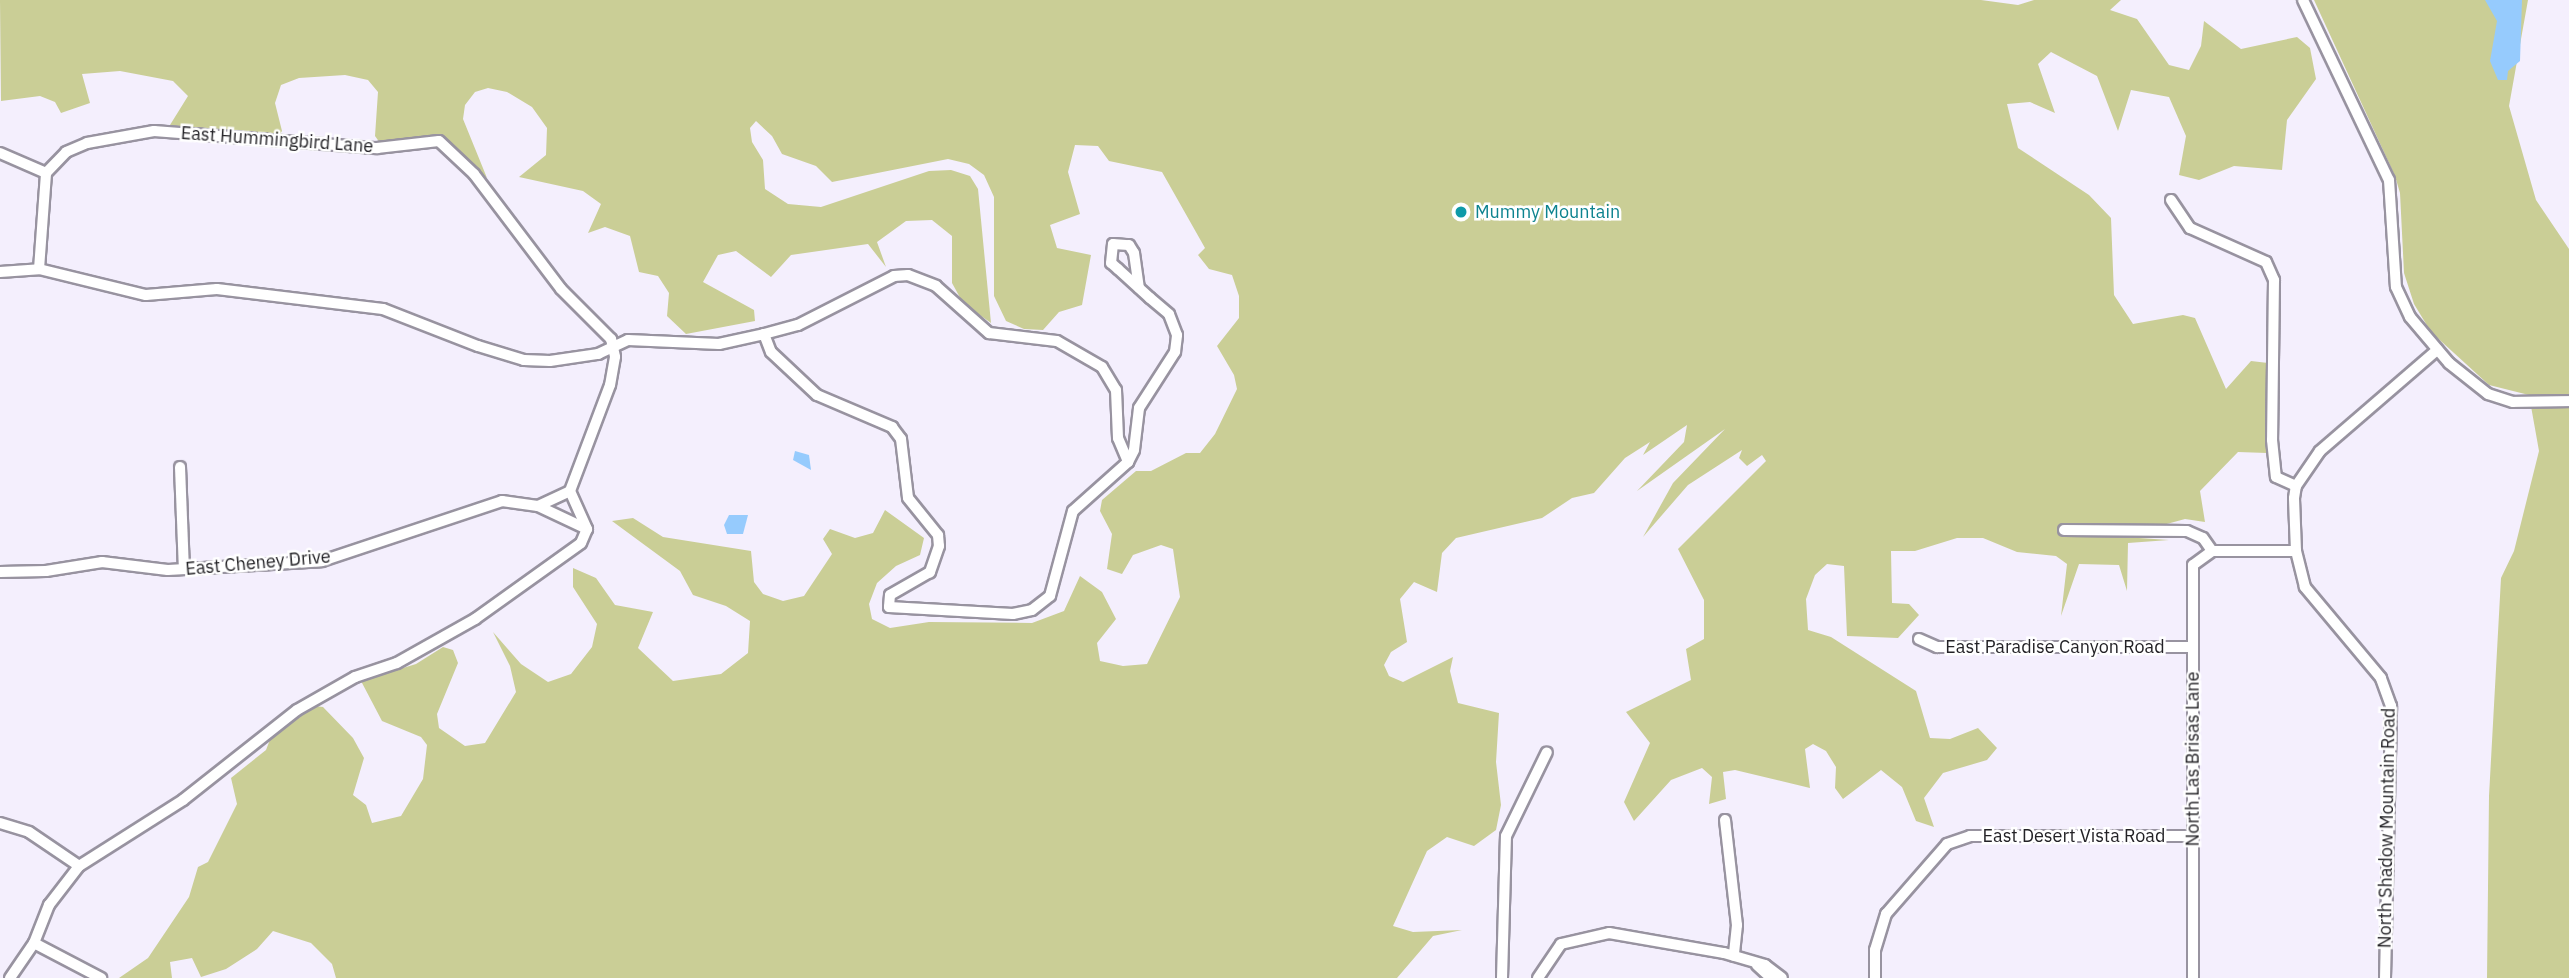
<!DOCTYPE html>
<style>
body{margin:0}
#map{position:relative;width:2569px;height:978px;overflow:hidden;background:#f4effd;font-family:"IBM Plex Sans",sans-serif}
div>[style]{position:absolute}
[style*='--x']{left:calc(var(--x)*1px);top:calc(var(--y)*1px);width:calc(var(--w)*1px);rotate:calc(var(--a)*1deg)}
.green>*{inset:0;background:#cace96}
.water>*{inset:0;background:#96cbfd}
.roads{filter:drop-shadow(2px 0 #9893a0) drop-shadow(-2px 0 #9893a0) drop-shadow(0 2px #9893a0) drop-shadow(0 -2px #9893a0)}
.minor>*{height:10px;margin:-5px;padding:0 5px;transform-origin:5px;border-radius:5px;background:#fff}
.dots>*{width:19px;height:19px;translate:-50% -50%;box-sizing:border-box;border:4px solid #fff;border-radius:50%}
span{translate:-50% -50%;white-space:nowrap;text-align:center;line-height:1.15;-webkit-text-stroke:5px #fff;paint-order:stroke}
.street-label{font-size:18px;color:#232226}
.culture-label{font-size:18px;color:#0d838f}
.left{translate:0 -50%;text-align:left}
</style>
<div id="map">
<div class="green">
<i style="clip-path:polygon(0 0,1981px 0,2018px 5px,2034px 0,2121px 0,2110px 10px,2137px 19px,2169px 65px,2189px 70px,2201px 46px,2204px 21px,2241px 49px,2297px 37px,2310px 48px,2316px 79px,2287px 120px,2282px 170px,2234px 166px,2199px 180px,2179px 175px,2186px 136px,2169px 97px,2131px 90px,2118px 131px,2097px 76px,2051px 52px,2038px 64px,2055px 113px,2030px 102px,2007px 104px,2018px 148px,2089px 195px,2111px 218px,2114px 295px,2133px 324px,2183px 315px,2195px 318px,2226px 389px,2251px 361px,2268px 363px,2267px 453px,2238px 452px,2200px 491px,2205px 522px,2185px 519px,2163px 525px,2064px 525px,2064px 533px,2169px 540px,2128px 543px,2127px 591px,2119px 565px,2079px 564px,2061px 616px,2067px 564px,2056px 556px,2017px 552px,1983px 538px,1957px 538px,1915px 551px,1891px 551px,1892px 603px,1909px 604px,1919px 615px,1898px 638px,1847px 636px,1844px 566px,1827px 564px,1815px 575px,1806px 599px,1808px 630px,1831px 637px,1916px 691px,1930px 738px,1950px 739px,1978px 728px,1997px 748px,1987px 760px,1943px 773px,1924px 798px,1934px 827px,1916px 821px,1902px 787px,1881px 770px,1843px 799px,1835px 788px,1836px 767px,1826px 751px,1813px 744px,1805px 749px,1810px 788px,1735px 770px,1723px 772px,1726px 799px,1709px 804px,1712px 777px,1702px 768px,1671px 780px,1634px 821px,1624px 802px,1650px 743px,1626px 712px,1691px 680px,1686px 649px,1704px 639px,1704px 600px,1678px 549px,1766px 461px,1762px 455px,1747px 466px,1739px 458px,1742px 450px,1688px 485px,1643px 537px,1673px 483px,1725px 429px,1637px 491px,1684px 442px,1687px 425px,1643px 455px,1650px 442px,1625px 458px,1594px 493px,1572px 498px,1542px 518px,1456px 538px,1442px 553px,1437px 592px,1414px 582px,1400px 599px,1407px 642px,1391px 652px,1384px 665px,1389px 676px,1403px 682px,1453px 657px,1450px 671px,1458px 703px,1499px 713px,1496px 762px,1501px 805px,1496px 830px,1474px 846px,1447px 837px,1427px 851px,1393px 926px,1413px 932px,1462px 930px,1433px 936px,1397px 978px,336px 978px,332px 964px,311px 943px,273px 931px,257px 949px,226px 969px,201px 977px,192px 958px,170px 962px,172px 978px,119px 978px,148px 958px,189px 897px,198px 867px,208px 862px,237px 804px,231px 778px,266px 750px,271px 737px,315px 706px,323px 707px,353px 738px,364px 758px,353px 795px,366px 805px,372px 823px,401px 816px,423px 779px,427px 745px,421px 737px,382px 721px,361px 681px,416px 664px,443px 647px,453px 650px,458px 663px,437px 714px,439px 728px,465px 746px,485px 743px,516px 692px,510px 666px,493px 632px,521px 664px,548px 682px,571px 674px,592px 647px,597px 624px,573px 587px,573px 568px,596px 578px,615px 605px,653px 612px,638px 648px,673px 681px,721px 674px,748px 653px,750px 621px,726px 606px,693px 595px,680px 571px,612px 521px,633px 518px,663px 537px,751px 551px,754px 582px,763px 594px,783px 601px,804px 596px,832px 554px,823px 539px,830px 529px,855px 538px,873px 533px,885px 510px,924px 538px,920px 555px,896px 566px,877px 583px,869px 604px,872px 619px,890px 628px,929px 622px,1032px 623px,1064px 611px,1080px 576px,1102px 592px,1116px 619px,1097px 643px,1100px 661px,1123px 666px,1147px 664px,1180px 597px,1173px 549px,1161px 545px,1133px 555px,1122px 574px,1107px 569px,1112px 534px,1100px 511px,1102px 500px,1136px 471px,1151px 471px,1186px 453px,1200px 453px,1215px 434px,1237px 389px,1234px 375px,1217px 346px,1239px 318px,1239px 296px,1232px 275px,1209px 269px,1198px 255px,1205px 248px,1162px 172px,1109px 161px,1098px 146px,1075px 145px,1068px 172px,1080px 214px,1050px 225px,1057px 248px,1091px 255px,1082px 305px,1059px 312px,1043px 330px,1024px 329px,1006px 321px,994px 296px,994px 197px,984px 175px,969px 164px,948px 159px,832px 182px,816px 166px,782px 154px,772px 136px,756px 121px,750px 128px,752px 142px,763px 160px,765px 189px,788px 204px,821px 207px,929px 171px,951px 170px,970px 176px,978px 189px,991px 323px,963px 303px,952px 283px,952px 236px,932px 220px,906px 221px,877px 242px,886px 267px,868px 244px,791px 255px,771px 277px,736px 251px,718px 255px,703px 282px,754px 310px,755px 321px,686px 334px,667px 316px,669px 293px,658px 276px,639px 272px,630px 236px,605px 227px,588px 233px,601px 204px,583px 191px,519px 177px,546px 155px,547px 128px,532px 107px,507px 92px,488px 88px,475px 92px,465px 105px,463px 119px,487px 178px,439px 135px,380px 143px,375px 136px,378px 92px,368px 80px,345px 75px,299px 78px,281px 85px,275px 103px,282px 131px,278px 137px,170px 125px,188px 96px,173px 81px,120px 71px,82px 74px,90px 103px,61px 113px,55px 102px,40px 96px,1px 101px)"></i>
<i style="clip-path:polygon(2314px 0,2528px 0,2509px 106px,2536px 200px,2569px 249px,2569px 978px,2487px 978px,2489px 796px,2501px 578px,2514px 551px,2539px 451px,2529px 395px,2489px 385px,2431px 332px,2414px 304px,2404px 273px,2400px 193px,2395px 176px)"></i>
</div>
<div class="water">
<i style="clip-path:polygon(2485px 0,2522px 0,2520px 61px,2508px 71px,2507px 80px,2498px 80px,2490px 61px,2497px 21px)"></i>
<i style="clip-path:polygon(795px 451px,809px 455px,811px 470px,793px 460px)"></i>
<i style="clip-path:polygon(729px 515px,748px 515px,743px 534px,727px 534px,724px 525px)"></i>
</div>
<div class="roads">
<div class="minor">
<i style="--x:2303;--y:0;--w:199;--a:64.5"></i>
<i style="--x:2389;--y:180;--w:107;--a:86.3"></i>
<i style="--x:2396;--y:287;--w:33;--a:65"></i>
<i style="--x:2410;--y:317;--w:60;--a:49.7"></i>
<i style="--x:2449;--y:363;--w:50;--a:38.5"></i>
<i style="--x:2488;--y:394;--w:26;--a:18"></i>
<i style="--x:2513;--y:402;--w:56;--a:-1"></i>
<i style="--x:0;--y:153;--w:50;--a:23.5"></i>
<i style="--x:46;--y:173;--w:29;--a:-46"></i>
<i style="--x:66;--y:152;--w:23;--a:-23"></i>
<i style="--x:87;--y:143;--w:68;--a:-10.2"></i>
<i style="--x:154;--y:131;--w:224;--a:4.4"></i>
<i style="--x:377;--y:148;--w:62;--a:-6.4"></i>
<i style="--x:439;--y:141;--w:48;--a:43.3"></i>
<i style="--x:474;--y:174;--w:144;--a:52.9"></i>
<i style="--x:561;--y:289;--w:71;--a:45"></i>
<i style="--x:611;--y:339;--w:18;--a:77"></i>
<i style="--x:615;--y:357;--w:28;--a:100"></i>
<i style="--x:610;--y:385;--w:113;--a:110.7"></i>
<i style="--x:570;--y:491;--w:42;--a:65.9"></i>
<i style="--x:2171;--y:200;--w:34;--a:56"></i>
<i style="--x:2190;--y:228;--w:83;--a:24.1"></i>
<i style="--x:2266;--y:262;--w:20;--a:66"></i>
<i style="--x:2274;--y:280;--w:160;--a:90.7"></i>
<i style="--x:2272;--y:440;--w:37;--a:84"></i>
<i style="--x:2276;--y:477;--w:22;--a:24"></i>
<i style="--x:39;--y:269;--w:96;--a:-85.8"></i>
<i style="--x:0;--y:272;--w:39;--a:-4"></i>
<i style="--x:39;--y:269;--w:110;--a:13.7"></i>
<i style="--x:146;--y:295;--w:71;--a:-4.8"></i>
<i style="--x:217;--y:289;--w:167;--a:6.9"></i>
<i style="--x:383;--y:309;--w:102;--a:21.3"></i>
<i style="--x:478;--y:346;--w:48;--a:16.9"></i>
<i style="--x:524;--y:360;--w:26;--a:2"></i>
<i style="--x:550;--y:361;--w:49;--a:-8.3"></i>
<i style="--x:598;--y:354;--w:33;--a:-25"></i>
<i style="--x:628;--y:340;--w:91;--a:2.5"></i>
<i style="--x:719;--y:344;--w:46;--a:-12.5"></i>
<i style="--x:764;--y:334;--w:35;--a:-15"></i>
<i style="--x:798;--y:325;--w:108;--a:-27"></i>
<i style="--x:894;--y:276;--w:14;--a:-4"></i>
<i style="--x:908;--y:275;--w:30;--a:21"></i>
<i style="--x:936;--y:286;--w:71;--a:41.6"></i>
<i style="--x:989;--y:333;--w:68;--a:6.7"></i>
<i style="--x:1057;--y:341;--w:52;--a:30"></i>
<i style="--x:1102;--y:367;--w:27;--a:59"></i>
<i style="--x:1116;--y:390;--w:48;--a:87.6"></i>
<i style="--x:1118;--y:438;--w:26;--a:67"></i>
<i style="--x:764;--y:334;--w:19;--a:69"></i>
<i style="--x:771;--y:352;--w:63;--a:43.1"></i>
<i style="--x:817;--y:395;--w:82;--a:23.1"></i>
<i style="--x:892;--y:427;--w:15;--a:53"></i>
<i style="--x:901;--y:439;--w:59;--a:83.2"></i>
<i style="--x:908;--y:498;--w:48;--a:51"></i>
<i style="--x:938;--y:535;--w:11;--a:85"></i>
<i style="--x:939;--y:546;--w:28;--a:109"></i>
<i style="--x:930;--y:572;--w:46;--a:150.1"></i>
<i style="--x:890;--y:595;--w:12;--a:95"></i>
<i style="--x:889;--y:607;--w:124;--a:3.2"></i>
<i style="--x:1013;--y:614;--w:19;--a:-12"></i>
<i style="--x:1032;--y:610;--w:23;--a:-38"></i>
<i style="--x:1050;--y:596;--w:88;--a:-74.9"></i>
<i style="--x:1073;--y:511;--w:74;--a:-41.7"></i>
<i style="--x:1128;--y:462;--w:13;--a:-63"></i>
<i style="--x:1134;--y:450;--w:42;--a:-83.2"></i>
<i style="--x:1139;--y:408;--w:67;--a:-57.3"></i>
<i style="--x:1175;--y:352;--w:17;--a:-83"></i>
<i style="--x:1177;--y:335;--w:22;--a:-111"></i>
<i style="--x:1169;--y:314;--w:25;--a:-140"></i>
<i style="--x:1150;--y:298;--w:43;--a:-137.8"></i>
<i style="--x:1118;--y:269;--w:9;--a:-139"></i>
<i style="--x:1111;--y:263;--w:19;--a:-84"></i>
<i style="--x:1113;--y:244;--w:16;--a:4"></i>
<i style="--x:1129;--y:245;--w:9;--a:58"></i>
<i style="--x:1134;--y:253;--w:35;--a:82"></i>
<i style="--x:180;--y:467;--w:102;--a:87.8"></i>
<i style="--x:538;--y:506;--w:35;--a:-25"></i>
<i style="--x:2064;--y:530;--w:123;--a:0.5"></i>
<i style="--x:2187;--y:531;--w:17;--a:24"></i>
<i style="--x:2203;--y:538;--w:16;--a:55"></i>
<i style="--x:0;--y:572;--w:46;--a:-1.2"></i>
<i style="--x:46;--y:571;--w:57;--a:-9.1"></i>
<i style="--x:102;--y:562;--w:66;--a:6.9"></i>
<i style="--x:168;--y:570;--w:154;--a:-3.3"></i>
<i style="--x:322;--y:561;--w:190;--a:-18.4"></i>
<i style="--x:502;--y:501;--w:36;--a:8"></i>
<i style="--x:538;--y:506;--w:54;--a:25.1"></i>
<i style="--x:1919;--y:639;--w:20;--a:24"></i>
<i style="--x:1937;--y:647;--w:256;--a:0"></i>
<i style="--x:1725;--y:820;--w:106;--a:83.5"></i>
<i style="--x:1737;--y:925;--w:31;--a:96"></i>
<i style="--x:0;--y:823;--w:30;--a:17"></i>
<i style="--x:29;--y:832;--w:60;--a:34.2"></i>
<i style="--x:34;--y:943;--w:76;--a:27.6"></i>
<i style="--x:1757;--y:965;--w:19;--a:43"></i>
<i style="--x:10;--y:978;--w:42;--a:-55.6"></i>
<i style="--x:34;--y:943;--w:41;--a:-68.5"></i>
<i style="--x:49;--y:905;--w:49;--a:-52.4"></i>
<i style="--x:79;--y:866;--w:123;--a:-32.4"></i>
<i style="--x:183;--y:800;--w:145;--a:-38.3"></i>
<i style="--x:297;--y:710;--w:67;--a:-29.6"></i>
<i style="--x:355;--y:677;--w:44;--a:-18.4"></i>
<i style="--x:397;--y:663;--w:90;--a:-29.4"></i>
<i style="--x:475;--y:619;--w:130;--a:-35.6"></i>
<i style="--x:581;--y:543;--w:15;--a:-67"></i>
<i style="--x:1502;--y:978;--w:142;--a:-88.4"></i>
<i style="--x:1506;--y:836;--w:93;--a:-64"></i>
<i style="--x:1538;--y:978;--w:41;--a:-55.9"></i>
<i style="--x:1561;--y:944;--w:49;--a:-12.9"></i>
<i style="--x:1609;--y:933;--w:117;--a:9.9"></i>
<i style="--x:1724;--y:953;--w:43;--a:16.3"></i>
<i style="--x:1765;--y:965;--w:21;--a:37"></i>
<i style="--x:1875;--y:978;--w:28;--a:-90"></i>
<i style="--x:1875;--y:950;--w:38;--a:-73"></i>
<i style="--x:1886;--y:914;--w:93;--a:-48.9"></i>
<i style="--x:1947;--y:844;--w:24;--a:-19"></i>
<i style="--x:1970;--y:836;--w:223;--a:0"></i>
<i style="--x:2193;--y:978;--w:413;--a:-90"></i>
<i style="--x:2193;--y:565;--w:24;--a:-36"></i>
<i style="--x:2212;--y:551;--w:84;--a:0"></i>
<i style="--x:2385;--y:978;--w:272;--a:-88.7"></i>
<i style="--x:2391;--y:706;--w:30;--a:-110"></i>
<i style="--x:2381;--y:678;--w:119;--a:-129.9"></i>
<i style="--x:2305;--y:587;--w:37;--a:-104"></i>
<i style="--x:2296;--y:551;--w:53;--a:-92.2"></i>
<i style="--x:2294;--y:498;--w:12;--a:-81"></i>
<i style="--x:2296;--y:486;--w:42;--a:-55.6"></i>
<i style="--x:2320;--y:451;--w:155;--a:-40.8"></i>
</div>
</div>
<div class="dots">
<i style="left:1461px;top:212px;background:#0f9aa8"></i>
</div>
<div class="street-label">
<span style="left:277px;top:140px;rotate:4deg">East Hummingbird Lane</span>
<span style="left:258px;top:563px;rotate:-5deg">East Cheney Drive</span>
<span style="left:2055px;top:647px">East Paradise Canyon Road</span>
<span style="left:2193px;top:759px;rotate:-90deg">North Las Brisas Lane</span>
<span style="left:2387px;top:828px;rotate:-89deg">North Shadow Mountain Road</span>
<span style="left:2074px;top:836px">East Desert Vista Road</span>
</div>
<div class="culture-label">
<span class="left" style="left:1475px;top:212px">Mummy Mountain</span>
</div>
</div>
